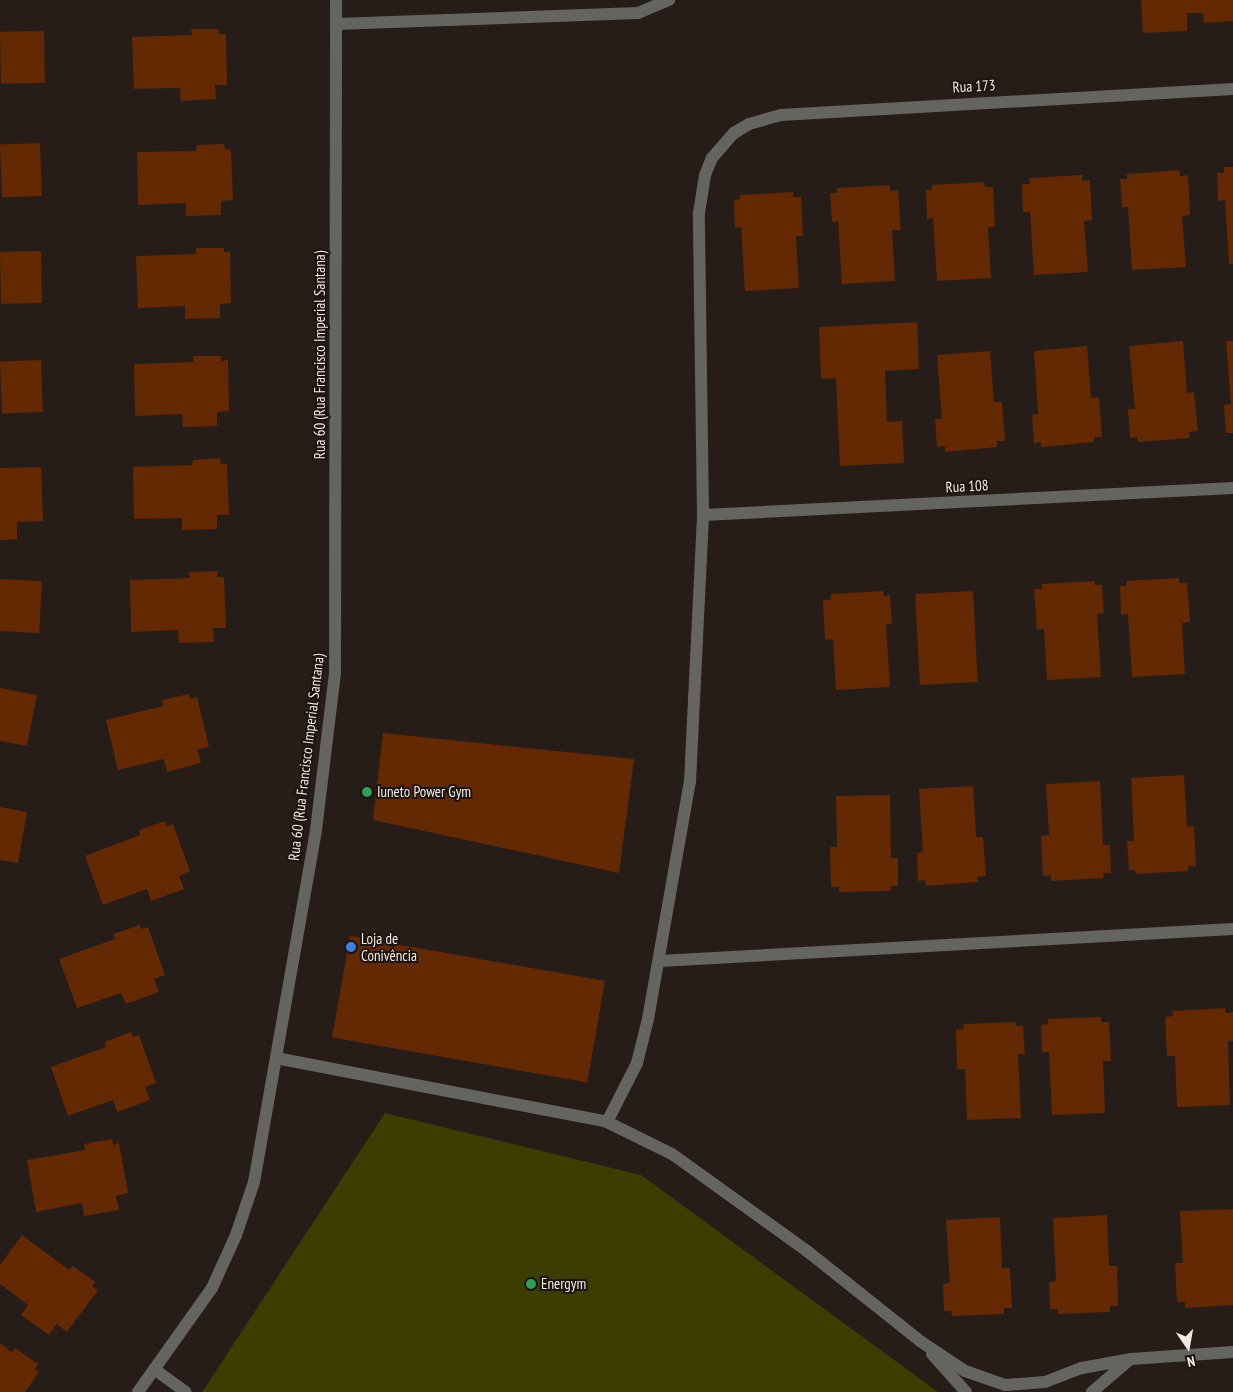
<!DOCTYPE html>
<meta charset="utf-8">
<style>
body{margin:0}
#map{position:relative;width:1233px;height:1392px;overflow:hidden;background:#261d19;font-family:"PT Sans Narrow",sans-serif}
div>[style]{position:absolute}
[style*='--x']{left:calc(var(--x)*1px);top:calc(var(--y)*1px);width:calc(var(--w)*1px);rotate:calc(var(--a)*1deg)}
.green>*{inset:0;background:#3c3d00}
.building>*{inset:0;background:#632903;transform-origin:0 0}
.service>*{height:12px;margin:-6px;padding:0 6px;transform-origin:6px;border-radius:6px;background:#646560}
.minor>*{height:12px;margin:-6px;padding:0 6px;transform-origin:6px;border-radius:6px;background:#646560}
.dots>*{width:14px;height:14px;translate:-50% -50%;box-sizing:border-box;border:2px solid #1d1410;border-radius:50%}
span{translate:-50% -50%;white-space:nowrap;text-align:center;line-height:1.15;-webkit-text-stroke:4px #1d1410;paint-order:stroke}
.street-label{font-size:15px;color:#f1ebe7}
.poi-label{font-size:15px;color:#f1ebe7}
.left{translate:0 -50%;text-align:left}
.north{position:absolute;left:1163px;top:1322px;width:50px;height:50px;-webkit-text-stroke:4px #1d1410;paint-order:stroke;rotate:168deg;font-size:14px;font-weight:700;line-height:20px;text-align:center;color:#f1ebe7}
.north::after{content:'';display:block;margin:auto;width:18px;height:22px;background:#f1ebe7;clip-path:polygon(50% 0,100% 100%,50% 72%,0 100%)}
</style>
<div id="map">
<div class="green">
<i style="clip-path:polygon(385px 1113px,641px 1175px,938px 1392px,202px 1392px)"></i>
</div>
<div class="building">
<i style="clip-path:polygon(1141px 0,1233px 0,1233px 21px,1204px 23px,1203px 13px,1187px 13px,1187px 31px,1143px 33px)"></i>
<i style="clip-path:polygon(191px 29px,219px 29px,219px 34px,226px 34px,227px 85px,215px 85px,216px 99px,181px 101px,180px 88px,134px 89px,132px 37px,192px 35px)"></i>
<i style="left:44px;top:31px;width:52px;height:44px;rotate:89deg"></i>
<i style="left:40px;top:143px;width:53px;height:40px;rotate:88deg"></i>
<i style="clip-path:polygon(224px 144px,225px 149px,231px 150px,233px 200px,221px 201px,221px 215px,186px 216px,186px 203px,138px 205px,137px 152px,196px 151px,197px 145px)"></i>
<i style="clip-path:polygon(1224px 167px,1233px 167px,1233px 264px,1229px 264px,1225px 200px,1218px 201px,1217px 173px,1224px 173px)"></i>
<i style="clip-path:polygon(1179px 170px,1180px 176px,1188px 175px,1190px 215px,1182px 216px,1186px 267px,1132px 270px,1128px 207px,1122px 207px,1120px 179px,1127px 179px,1127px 174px)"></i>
<i style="clip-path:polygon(1082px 175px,1082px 181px,1090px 180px,1092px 220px,1084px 221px,1088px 272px,1034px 275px,1030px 212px,1023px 212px,1022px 184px,1030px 184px,1029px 178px)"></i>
<i style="clip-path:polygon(984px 182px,985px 187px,993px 187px,995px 227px,988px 227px,991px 278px,937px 281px,933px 218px,927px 219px,926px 190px,932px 190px,932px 185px)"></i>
<i style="clip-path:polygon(890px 185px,890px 191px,898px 190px,901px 230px,892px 230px,895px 281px,842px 284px,838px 221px,832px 222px,830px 193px,837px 193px,837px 188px)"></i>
<i style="clip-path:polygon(793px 192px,793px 197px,801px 197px,803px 236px,796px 236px,799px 288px,745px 291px,741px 227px,735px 228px,734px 200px,740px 199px,740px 195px)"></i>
<i style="clip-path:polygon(196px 248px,224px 248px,224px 252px,230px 252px,231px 303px,220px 304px,220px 318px,185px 319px,185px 306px,138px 308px,136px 256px,196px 254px)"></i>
<i style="left:41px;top:251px;width:52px;height:41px;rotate:89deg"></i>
<i style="clip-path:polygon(917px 322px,919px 369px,885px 371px,887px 422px,902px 421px,904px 463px,840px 466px,836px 378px,821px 379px,819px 327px)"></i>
<i style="clip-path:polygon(1183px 341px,1187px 393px,1194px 392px,1198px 431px,1189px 432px,1190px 438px,1138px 442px,1137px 437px,1130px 438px,1128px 409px,1135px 409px,1129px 346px)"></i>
<i style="clip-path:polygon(1226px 341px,1233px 341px,1233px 433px,1226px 433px,1224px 405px,1231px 404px)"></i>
<i style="clip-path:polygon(1087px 346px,1091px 398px,1099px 397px,1102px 437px,1094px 437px,1094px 442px,1041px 447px,1041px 442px,1034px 443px,1032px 415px,1038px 414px,1034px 351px)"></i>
<i style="clip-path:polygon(990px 351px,994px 402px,1002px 402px,1005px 441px,997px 441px,997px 447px,945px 452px,945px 446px,937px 447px,935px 419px,942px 419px,937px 355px)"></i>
<i style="clip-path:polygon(193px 356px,221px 356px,221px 361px,228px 360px,229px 411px,217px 412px,217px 426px,183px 427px,182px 414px,135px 416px,134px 364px,194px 362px)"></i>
<i style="left:41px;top:360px;width:52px;height:41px;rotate:88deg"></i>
<i style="clip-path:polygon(220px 458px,221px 464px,227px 464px,229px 515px,217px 515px,217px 529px,182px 530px,182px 518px,134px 519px,133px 467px,192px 465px,193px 460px)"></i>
<i style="clip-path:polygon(41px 467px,43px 521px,17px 522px,17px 539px,0 540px,0 468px)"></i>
<i style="clip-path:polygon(218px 571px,217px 577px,224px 577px,226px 628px,213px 628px,214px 642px,179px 643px,178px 630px,131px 632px,130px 580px,190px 578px,189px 572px)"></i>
<i style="clip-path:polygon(1179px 578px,1179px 583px,1187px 583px,1190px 622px,1182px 623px,1185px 674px,1132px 677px,1128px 614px,1121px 615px,1120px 586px,1127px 586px,1126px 581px)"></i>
<i style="left:0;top:579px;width:42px;height:52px;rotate:3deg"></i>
<i style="clip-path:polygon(1094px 581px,1095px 585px,1102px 585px,1104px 613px,1097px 614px,1101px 677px,1047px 680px,1044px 629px,1037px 629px,1034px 589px,1042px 589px,1042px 584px)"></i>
<i style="clip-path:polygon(883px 591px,884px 596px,890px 595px,892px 624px,886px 624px,890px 687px,836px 690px,833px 639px,825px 640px,823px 600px,831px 600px,831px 594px)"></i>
<i style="left:973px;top:591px;width:91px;height:58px;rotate:87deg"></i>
<i style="clip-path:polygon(0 688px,37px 695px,27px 746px,0 741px)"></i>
<i style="clip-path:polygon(189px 694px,190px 699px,197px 697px,209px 747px,197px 749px,201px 763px,167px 772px,164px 759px,118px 770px,106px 720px,163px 706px,162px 700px)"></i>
<i style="clip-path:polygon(383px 733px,634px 759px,619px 873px,373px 820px)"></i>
<i style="clip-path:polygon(1184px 775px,1187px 827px,1194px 826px,1196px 866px,1188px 866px,1188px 871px,1136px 874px,1135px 870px,1129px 870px,1127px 841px,1134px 841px,1131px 778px)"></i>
<i style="clip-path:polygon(1100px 781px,1103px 845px,1110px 845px,1111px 873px,1103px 873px,1104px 878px,1051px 881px,1051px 875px,1043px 876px,1041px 836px,1049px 835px,1046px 784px)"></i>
<i style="clip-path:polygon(973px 786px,976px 837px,983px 837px,986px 876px,977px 877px,978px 882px,926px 886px,925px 880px,918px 881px,917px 853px,923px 852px,919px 789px)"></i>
<i style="clip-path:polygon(890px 795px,891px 858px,898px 858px,898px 886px,891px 886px,891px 891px,839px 892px,839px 887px,831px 887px,830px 847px,837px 847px,836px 796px)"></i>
<i style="clip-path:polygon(0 807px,27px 812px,18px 863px,0 860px)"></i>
<i style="clip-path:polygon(165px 821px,167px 826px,173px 824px,190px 871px,179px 876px,184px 889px,151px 901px,147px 889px,103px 905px,85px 856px,140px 835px,139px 830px)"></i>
<i style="clip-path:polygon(140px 925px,141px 929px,148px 927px,165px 975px,154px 979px,159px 992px,126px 1004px,121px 993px,77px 1008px,59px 959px,115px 939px,113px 934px)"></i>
<i style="left:350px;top:936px;width:259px;height:103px;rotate:10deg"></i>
<i style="clip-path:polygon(1225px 1008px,1226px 1013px,1233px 1012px,1233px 1041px,1228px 1041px,1230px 1105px,1177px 1107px,1175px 1056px,1167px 1056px,1165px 1017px,1173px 1016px,1173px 1011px)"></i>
<i style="clip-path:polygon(1101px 1017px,1101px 1022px,1109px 1022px,1111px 1061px,1103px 1061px,1105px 1113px,1052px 1115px,1049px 1052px,1042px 1052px,1041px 1025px,1048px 1024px,1048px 1019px)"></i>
<i style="clip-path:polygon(1016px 1022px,1016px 1026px,1023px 1026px,1025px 1054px,1018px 1054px,1021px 1118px,967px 1120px,965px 1069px,957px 1069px,956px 1030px,964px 1029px,963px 1024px)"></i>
<i style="clip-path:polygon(131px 1032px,133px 1037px,139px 1035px,156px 1083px,145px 1087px,150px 1100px,117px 1112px,113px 1100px,68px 1116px,51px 1067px,106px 1047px,105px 1042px)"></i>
<i style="clip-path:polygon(112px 1139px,113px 1145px,119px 1143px,128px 1193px,116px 1196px,119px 1210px,84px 1216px,82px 1203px,36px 1212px,27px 1160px,85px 1150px,84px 1144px)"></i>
<i style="clip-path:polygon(1233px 1209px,1233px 1305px,1185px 1308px,1185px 1302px,1177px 1302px,1175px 1263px,1183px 1263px,1180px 1211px)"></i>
<i style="clip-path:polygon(1107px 1215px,1109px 1266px,1117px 1266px,1118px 1306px,1110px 1306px,1110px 1312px,1058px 1314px,1058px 1309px,1050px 1309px,1049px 1282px,1056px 1281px,1053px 1218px)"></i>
<i style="clip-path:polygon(1000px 1217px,1002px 1268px,1010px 1268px,1012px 1308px,1004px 1308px,1004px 1314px,952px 1316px,951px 1311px,944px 1311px,943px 1284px,950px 1283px,946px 1220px)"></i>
<i style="clip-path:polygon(22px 1235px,69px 1270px,73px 1266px,95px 1282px,92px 1287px,98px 1290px,67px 1332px,57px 1324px,49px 1335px,21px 1315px,28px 1305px,0 1284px,0 1265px)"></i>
<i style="clip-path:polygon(0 1343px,12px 1352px,15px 1348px,38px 1364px,35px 1369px,39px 1372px,25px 1392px,0 1392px)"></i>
</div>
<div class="service">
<i style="--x:154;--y:1369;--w:39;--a:36"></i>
</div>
<div class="minor">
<i style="--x:337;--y:24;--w:301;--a:-2.1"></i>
<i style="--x:638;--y:13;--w:34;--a:-23"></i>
<i style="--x:703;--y:515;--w:531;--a:-2.92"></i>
<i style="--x:660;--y:961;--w:574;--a:-3.2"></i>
<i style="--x:276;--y:1058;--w:337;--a:10.9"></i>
<i style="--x:607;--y:1122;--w:72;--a:26.2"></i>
<i style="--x:672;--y:1154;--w:166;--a:35.7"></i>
<i style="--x:807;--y:1251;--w:144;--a:38.5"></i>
<i style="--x:920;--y:1341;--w:54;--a:33.7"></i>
<i style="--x:965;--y:1371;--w:42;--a:19.3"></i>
<i style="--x:1005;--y:1385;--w:40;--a:-4.3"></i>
<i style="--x:1045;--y:1382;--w:40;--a:-21"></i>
<i style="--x:1082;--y:1368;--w:50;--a:-10.4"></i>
<i style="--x:1131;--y:1359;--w:102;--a:-3.9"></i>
<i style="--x:607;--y:1122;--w:66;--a:-63"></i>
<i style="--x:637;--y:1063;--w:45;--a:-76"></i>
<i style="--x:648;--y:1019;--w:241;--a:-80"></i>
<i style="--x:690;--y:782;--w:267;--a:-87.2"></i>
<i style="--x:703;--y:515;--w:302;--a:-90.8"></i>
<i style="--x:699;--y:213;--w:38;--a:-81"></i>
<i style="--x:705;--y:175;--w:18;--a:-68"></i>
<i style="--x:712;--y:158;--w:33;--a:-49"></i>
<i style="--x:734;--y:133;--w:17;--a:-31"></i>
<i style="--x:749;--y:124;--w:33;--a:-16"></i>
<i style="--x:781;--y:115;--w:453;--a:-3.3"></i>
<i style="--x:932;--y:1354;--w:51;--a:48.2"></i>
<i style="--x:138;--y:1392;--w:128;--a:-54.6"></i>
<i style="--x:212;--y:1288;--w:58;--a:-65.6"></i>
<i style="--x:236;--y:1235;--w:56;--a:-71.2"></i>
<i style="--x:254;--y:1182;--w:357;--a:-80"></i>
<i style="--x:316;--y:830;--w:157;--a:-83.1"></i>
<i style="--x:335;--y:674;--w:674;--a:-89.91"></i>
<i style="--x:1092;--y:1392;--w:46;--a:-40.6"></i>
</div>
<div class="dots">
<i style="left:367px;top:792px;background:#2e9e5b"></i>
<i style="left:351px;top:947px;background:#3f7fe0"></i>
<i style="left:531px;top:1284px;background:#2e9e5b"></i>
</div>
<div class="street-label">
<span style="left:974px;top:86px;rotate:-3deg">Rua 173</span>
<span style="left:320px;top:355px;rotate:-90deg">Rua 60 (Rua Francisco Imperial Santana)</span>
<span style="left:967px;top:486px;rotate:-3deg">Rua 108</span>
<span style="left:306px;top:757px;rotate:-83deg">Rua 60 (Rua Francisco Imperial Santana)</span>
</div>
<div class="poi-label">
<span class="left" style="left:377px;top:792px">Iuneto Power Gym</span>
<span class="left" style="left:361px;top:947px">Loja de<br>Conivência</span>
<span class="left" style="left:541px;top:1284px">Energym</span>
</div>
<div class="north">N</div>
</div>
